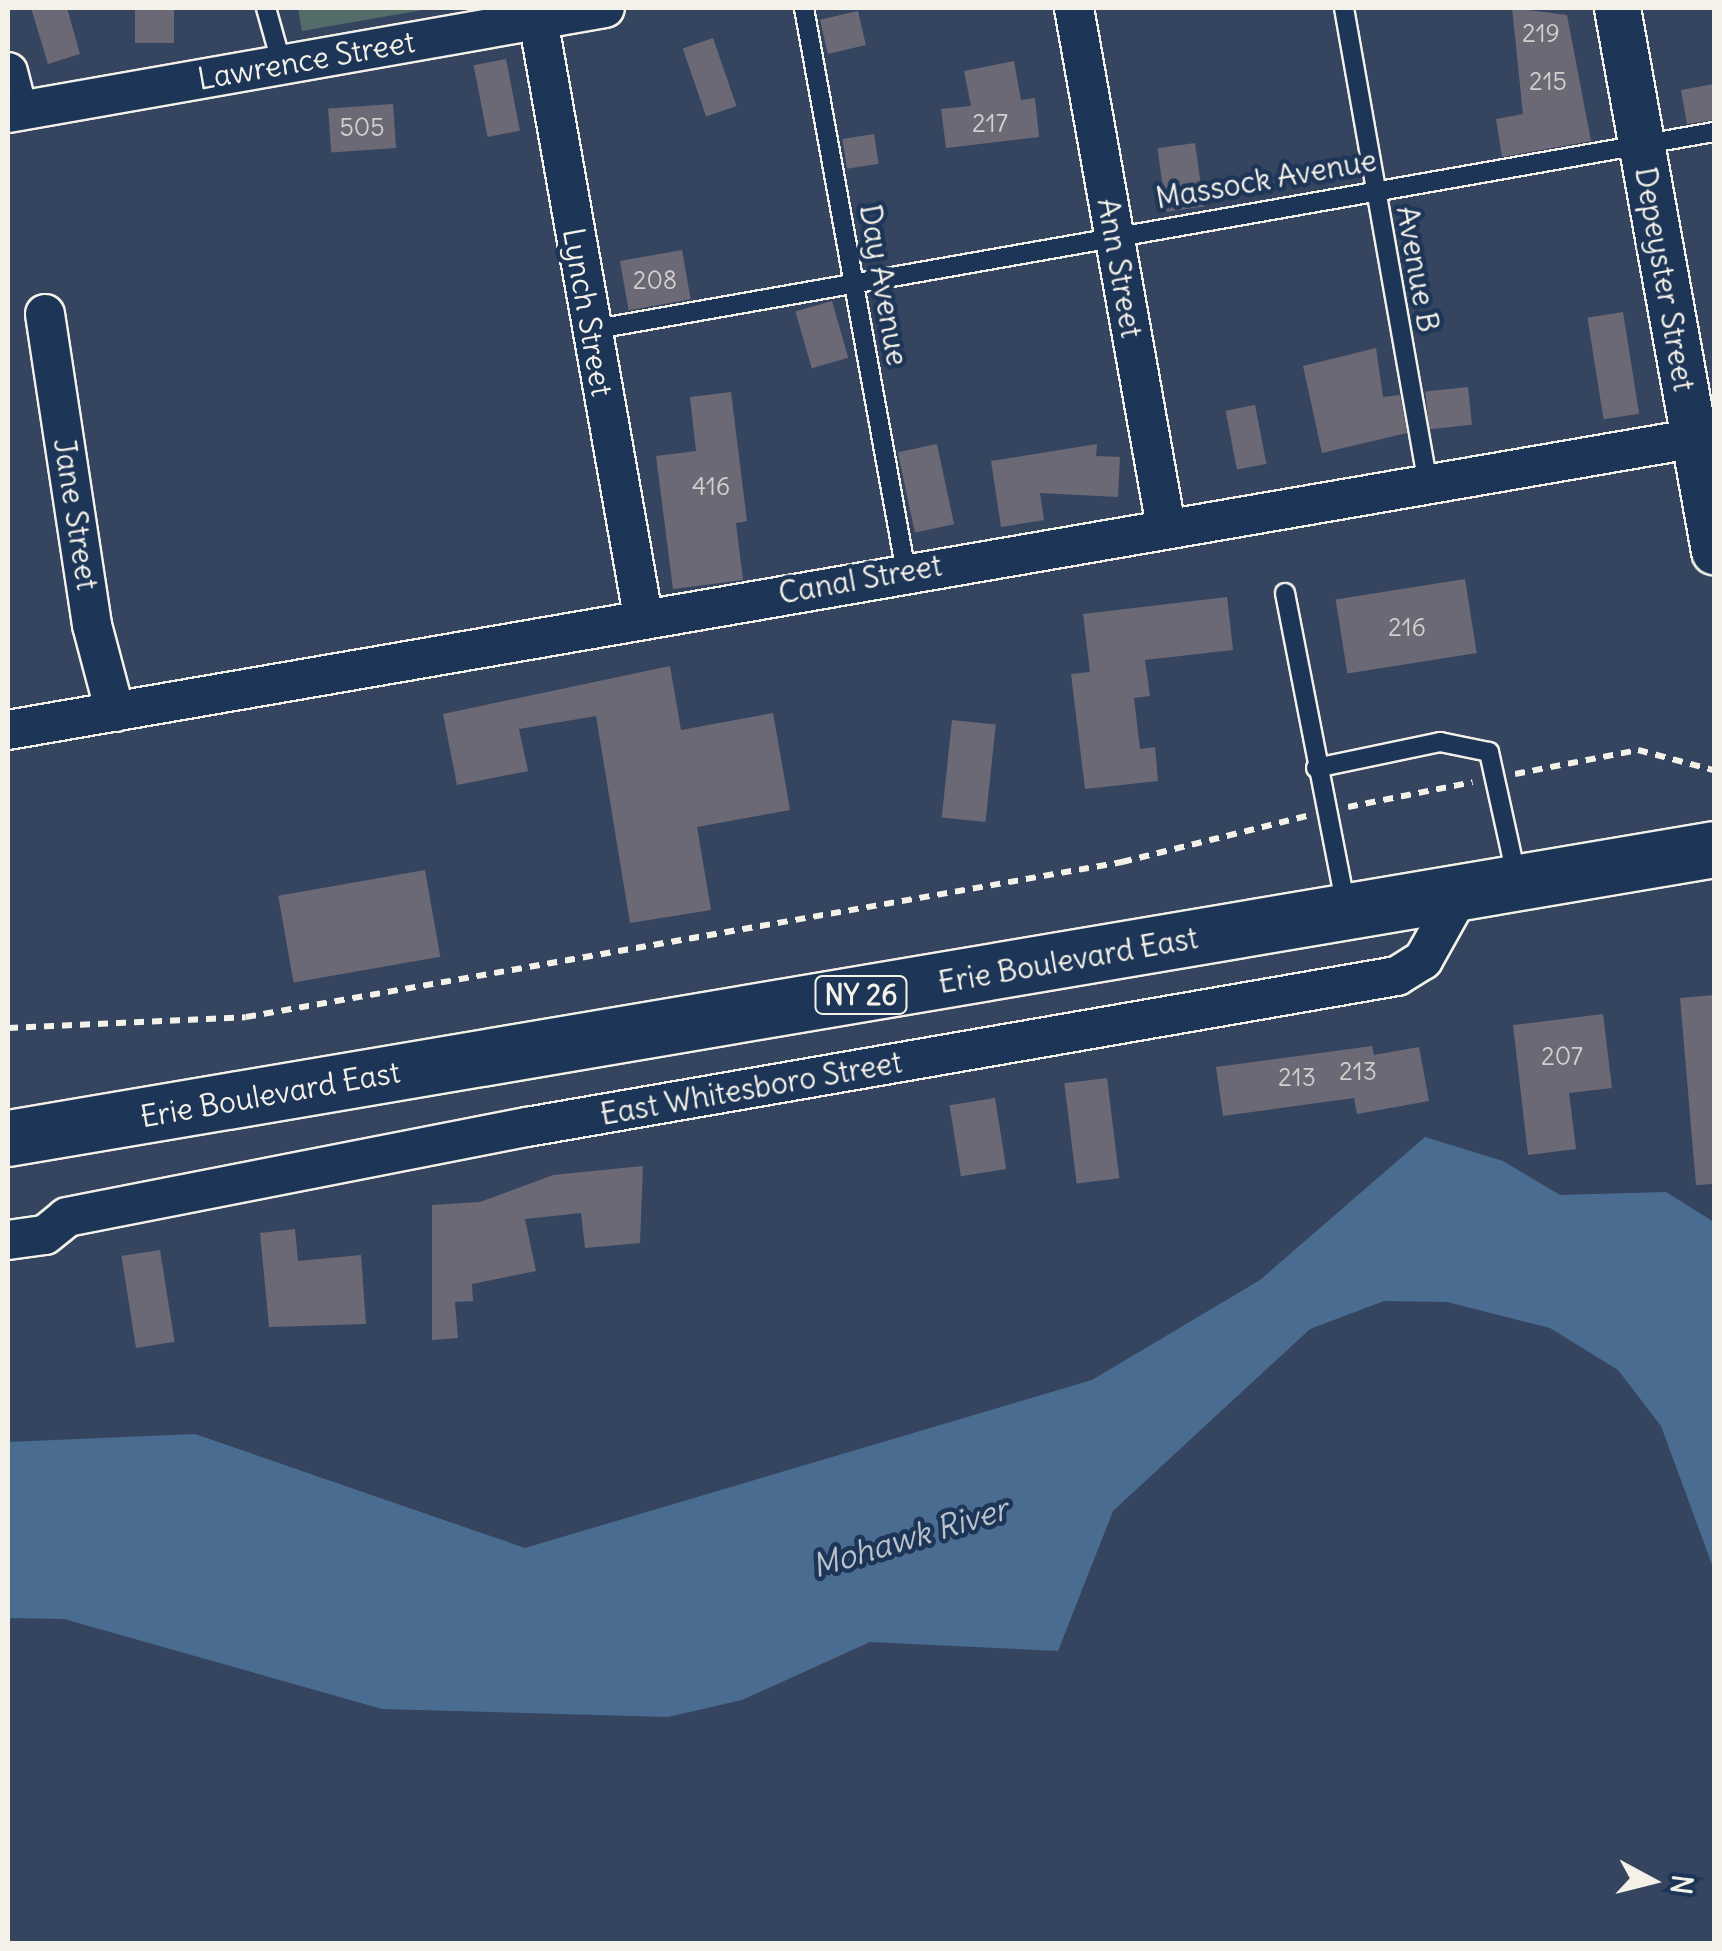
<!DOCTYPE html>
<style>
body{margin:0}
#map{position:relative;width:1722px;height:1951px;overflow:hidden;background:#354560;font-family:Delius,sans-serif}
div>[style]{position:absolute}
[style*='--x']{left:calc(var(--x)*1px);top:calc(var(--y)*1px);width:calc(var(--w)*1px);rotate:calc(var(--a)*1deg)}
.green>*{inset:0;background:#546d6a}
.water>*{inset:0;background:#4b6c91}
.building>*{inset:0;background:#6c6976;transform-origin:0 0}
.path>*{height:6px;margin-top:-3px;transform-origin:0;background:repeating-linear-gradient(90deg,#f4f1e8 0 10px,transparent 0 18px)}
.roads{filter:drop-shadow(2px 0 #f4f1e8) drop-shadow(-2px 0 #f4f1e8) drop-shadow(0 2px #f4f1e8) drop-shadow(0 -2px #f4f1e8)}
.service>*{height:18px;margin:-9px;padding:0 9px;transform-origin:9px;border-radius:9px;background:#1d3557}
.minor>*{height:38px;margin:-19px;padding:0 19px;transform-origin:19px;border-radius:19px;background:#1d3557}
.tertiary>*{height:45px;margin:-22.5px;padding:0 22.5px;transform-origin:22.5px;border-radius:22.5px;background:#1d3557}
.primary>*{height:55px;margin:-27.5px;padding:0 27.5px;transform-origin:27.5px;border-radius:27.5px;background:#1d3557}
span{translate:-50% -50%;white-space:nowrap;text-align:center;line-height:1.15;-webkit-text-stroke:9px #1d3557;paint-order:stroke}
.number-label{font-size:25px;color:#d2cfcc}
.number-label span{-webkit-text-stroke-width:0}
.shield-label span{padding:2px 8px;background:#1d3557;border:2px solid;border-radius:8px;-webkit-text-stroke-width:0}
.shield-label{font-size:28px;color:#f4f1e8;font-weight:700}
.street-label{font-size:30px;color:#f4f1e8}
.water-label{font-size:32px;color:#b9c2ca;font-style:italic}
.frame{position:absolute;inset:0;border:10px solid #f4f1e8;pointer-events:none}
.north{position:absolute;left:1602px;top:1831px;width:100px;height:100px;-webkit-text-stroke:8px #1d3557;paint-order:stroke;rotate:97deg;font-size:28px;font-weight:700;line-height:40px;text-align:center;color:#f4f1e8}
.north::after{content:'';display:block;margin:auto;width:35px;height:45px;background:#f4f1e8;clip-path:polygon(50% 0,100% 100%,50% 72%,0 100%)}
</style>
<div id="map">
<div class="green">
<i style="clip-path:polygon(298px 8px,434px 8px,302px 31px)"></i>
</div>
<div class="water">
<i style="clip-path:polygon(1425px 1137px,1503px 1161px,1560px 1195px,1666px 1192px,1714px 1222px,1714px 1570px,1661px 1426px,1618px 1370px,1550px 1328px,1447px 1302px,1384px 1301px,1310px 1329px,1113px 1511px,1058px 1651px,870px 1642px,742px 1700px,668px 1717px,382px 1709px,64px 1619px,8px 1618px,8px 1442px,195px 1434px,525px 1548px,1092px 1380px,1260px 1280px)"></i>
</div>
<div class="building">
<i style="clip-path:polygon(31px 8px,67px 8px,80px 54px,48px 64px)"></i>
<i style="left:135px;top:8px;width:39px;height:35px"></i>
<i style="clip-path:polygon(1512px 8px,1567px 15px,1591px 141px,1502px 157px,1496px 119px,1523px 114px)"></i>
<i style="left:858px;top:11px;width:35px;height:39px;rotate:77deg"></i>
<i style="left:713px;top:38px;width:72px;height:32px;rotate:71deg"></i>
<i style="left:506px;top:59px;width:73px;height:33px;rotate:79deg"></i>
<i style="clip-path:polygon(1014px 61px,1021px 100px,1035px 98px,1039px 137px,946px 148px,941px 109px,971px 106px,964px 71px)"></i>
<i style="clip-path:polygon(1714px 84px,1714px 120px,1687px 124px,1681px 90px)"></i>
<i style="left:393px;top:104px;width:44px;height:65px;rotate:86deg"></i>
<i style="left:874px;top:134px;width:30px;height:32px;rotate:81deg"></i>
<i style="left:1195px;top:143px;width:64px;height:38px;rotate:82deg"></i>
<i style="left:682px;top:250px;width:50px;height:63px;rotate:80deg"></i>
<i style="left:832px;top:301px;width:59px;height:38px;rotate:74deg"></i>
<i style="left:1623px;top:312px;width:103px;height:36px;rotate:81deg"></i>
<i style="clip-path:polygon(1376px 348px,1383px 397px,1400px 395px,1407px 433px,1322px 453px,1303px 366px)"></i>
<i style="left:1468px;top:387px;width:38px;height:43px;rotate:84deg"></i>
<i style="clip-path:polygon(731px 392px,747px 521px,736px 523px,743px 580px,673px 589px,656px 456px,696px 451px,690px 397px)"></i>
<i style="left:1255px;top:405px;width:60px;height:30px;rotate:79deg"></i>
<i style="left:937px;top:444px;width:82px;height:40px;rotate:78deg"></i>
<i style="clip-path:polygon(1097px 444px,1096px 456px,1120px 457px,1118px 497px,1040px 493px,1044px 520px,1001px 527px,991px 461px)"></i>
<i style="left:1465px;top:579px;width:75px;height:131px;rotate:81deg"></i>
<i style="clip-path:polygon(1227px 597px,1233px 650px,1145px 660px,1150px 696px,1134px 698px,1140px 749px,1155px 747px,1158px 781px,1085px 789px,1071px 674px,1090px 672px,1083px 614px)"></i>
<i style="clip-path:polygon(670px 666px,681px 730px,773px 713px,790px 810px,697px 827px,711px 910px,630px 923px,596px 716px,519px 729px,528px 771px,457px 785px,443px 714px)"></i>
<i style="left:952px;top:720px;width:44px;height:98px;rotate:6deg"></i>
<i style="left:425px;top:870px;width:88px;height:149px;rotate:80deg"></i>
<i style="clip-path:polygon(1714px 995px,1714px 1184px,1696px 1185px,1680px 998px)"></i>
<i style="clip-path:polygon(1603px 1014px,1612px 1088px,1569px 1093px,1576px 1149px,1528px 1155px,1513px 1025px)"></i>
<i style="clip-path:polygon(1372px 1046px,1374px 1055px,1419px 1047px,1429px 1101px,1357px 1114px,1354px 1098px,1223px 1116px,1216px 1067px)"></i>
<i style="left:1107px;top:1078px;width:101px;height:43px;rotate:83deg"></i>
<i style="left:995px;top:1098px;width:72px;height:46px;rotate:81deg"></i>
<i style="clip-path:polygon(643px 1166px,640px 1243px,585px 1248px,581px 1213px,525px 1219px,536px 1271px,472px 1284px,473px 1301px,455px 1302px,458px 1338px,432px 1340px,432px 1205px,480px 1202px,553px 1175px)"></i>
<i style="clip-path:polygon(295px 1229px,298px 1261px,361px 1255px,366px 1324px,269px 1327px,260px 1233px)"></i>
<i style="left:160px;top:1250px;width:93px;height:39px;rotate:81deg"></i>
</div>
<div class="path">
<i style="--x:1515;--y:774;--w:125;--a:-11"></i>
<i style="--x:1638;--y:750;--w:78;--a:14.9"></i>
<i style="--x:1348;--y:807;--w:127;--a:-11.3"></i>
<i style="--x:8;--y:1028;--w:238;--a:-2.6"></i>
<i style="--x:246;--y:1017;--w:890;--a:-10.03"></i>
<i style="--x:1122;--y:862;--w:190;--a:-14"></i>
</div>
<div class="roads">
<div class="service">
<i style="--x:266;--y:8;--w:59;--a:74.3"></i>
<i style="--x:804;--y:8;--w:573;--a:79.75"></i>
<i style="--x:1344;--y:8;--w:481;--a:80"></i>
<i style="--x:591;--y:330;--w:1140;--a:-10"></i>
<i style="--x:1285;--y:593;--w:319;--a:79"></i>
<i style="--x:1316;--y:768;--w:127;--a:-11.8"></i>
<i style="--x:1440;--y:742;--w:50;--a:11.5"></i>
<i style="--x:1489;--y:752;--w:126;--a:77.6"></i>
</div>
<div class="minor">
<i style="--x:536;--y:8;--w:617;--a:80.02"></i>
<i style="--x:1074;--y:8;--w:527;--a:79.95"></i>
<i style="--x:8;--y:72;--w:40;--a:75.6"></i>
<i style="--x:8;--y:113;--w:606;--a:-9.98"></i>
<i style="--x:45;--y:314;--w:315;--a:81.4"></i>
<i style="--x:92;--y:625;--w:90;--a:75.2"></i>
<i style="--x:8;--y:730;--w:1731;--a:-9.81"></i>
<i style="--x:8;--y:1240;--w:37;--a:-8"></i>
<i style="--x:45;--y:1235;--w:28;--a:-39"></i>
<i style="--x:67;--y:1217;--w:469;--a:-11.1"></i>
<i style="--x:527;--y:1127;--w:883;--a:-9.85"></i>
<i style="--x:1397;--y:976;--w:31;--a:-32"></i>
<i style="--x:1423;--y:960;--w:78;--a:-60.8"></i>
</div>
<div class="tertiary">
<i style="--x:1617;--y:8;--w:552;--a:79.87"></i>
</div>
<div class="primary">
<i style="--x:8;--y:1138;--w:1730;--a:-9.61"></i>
</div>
</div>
<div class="number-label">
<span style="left:1541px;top:33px">219</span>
<span style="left:1548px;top:81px">215</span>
<span style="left:990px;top:123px">217</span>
<span style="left:362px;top:127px">505</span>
<span style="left:655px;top:280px">208</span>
<span style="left:711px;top:486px">416</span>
<span style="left:1407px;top:627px">216</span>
<span style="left:1562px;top:1056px">207</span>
<span style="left:1358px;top:1071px">213</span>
<span style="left:1297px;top:1077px">213</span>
</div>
<div class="shield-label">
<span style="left:861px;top:995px">NY 26</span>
</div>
<div class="street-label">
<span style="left:306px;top:60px;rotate:-10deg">Lawrence Street</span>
<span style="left:1266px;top:179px;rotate:-10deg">Massock Avenue</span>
<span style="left:1120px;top:268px;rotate:80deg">Ann Street</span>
<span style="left:1418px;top:269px;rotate:80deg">Avenue B</span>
<span style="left:1665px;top:279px;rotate:80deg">Depeyster Street</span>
<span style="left:884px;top:285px;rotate:80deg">Day Avenue</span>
<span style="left:588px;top:312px;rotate:80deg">Lynch Street</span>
<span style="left:76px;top:514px;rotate:81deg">Jane Street</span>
<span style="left:860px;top:579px;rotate:-10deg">Canal Street</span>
<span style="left:1068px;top:960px;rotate:-10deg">Erie Boulevard East</span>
<span style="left:751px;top:1088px;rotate:-10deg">East Whitesboro Street</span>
<span style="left:270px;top:1094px;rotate:-10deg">Erie Boulevard East</span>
</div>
<div class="water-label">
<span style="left:910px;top:1538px;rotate:-17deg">Mohawk River</span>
</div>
<div class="frame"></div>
<div class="north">N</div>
</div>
